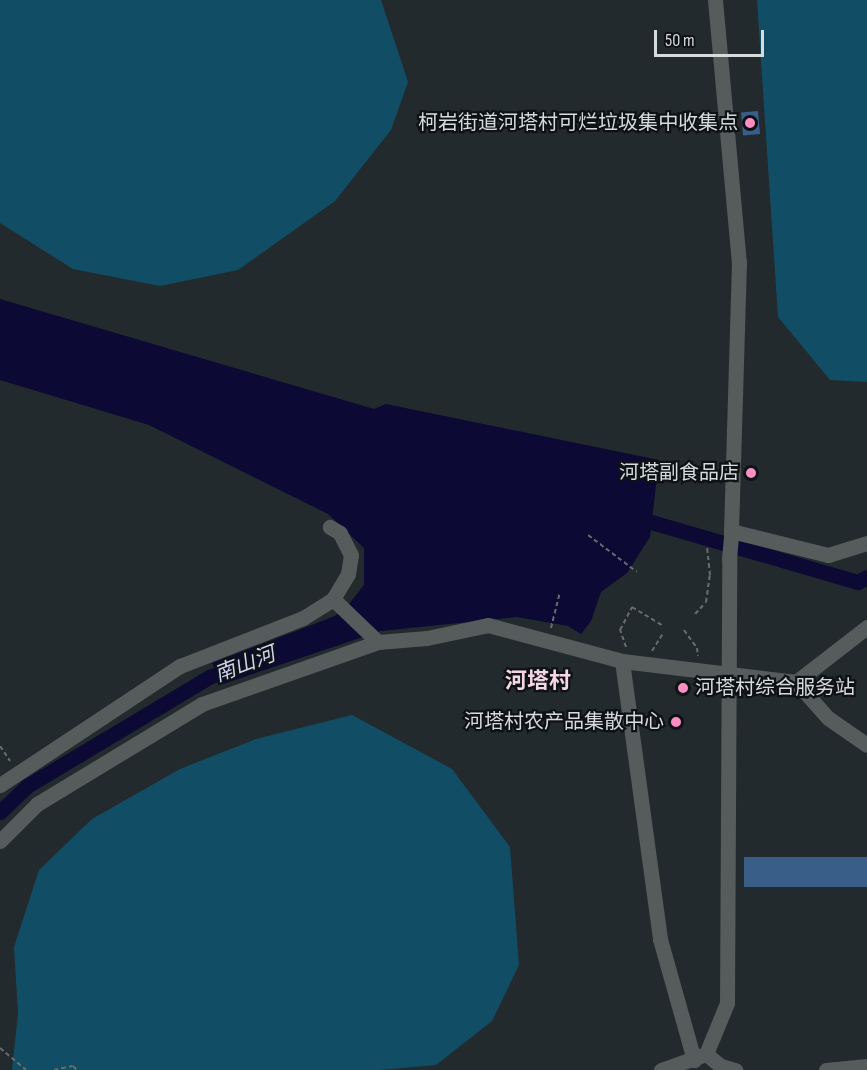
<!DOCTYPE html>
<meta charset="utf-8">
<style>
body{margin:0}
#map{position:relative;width:867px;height:1070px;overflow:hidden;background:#222a2e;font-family:"Sofia Sans Condensed","Noto Sans SC",sans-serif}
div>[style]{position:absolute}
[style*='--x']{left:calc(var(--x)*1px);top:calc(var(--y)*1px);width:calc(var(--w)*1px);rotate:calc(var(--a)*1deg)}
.green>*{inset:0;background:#114e65}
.water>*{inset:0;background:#0c0934}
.canal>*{height:15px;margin:-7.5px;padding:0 7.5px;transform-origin:7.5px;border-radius:7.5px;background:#0c0934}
.building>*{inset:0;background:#395e88;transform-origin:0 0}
.path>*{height:2px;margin-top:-1px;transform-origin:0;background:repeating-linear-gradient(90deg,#666c70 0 4.5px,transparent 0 7.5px)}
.minor>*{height:15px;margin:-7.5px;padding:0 7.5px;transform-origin:7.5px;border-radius:7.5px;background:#565b5b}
.minor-bridge>*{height:15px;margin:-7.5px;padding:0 7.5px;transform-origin:7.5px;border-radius:7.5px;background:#565b5b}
.dots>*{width:16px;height:16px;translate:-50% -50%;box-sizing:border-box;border:3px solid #0f1214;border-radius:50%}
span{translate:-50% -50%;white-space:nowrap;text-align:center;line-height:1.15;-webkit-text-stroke:4.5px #0f1214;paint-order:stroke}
.poi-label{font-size:20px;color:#d6dbde}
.right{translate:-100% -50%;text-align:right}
.left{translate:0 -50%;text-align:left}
.water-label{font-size:21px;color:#cfd5f5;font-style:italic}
.quarter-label{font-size:22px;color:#f6d6e4;font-weight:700}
.scale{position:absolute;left:654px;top:30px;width:110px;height:27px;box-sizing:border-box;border:3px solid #d6dbde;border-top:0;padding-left:8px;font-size:18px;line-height:21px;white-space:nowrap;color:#d6dbde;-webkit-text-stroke:4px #0f1214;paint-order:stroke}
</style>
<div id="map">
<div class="green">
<i style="clip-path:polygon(0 0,381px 0,408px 82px,391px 130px,335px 201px,238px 270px,160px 286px,73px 269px,0 223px)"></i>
<i style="clip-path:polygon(757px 0,867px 0,867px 382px,830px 380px,778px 317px)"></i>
<i style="clip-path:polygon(352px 715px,452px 769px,510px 847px,519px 965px,492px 1021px,436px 1065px,380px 1070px,12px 1070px,18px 1013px,14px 947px,39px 870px,92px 819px,180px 769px,256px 739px)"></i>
</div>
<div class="water">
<i style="clip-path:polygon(0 299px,374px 409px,386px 404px,659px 460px,650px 537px,627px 573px,601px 592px,591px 621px,581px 634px,568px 626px,517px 617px,381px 631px,223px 684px,212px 663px,335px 616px,349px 604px,364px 585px,364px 548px,328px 514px,149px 425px,0 380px)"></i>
</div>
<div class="canal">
<i style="--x:634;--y:517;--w:233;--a:16.2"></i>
<i style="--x:858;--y:582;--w:10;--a:-29"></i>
<i style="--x:0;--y:812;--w:37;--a:-44"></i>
<i style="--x:27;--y:786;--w:212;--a:-30.9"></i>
<i style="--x:209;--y:677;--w:30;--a:-20"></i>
</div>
<div class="building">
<i style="left:758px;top:111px;width:23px;height:17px;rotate:85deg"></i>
<i style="left:867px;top:857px;width:30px;height:123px;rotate:90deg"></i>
</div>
<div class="path">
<i style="--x:588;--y:535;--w:61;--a:37.1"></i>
<i style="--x:695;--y:614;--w:16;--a:-47"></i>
<i style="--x:706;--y:602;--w:27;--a:-82"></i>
<i style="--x:710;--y:575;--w:27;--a:-96"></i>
<i style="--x:551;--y:628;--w:37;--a:-76"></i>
<i style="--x:684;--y:630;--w:22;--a:54"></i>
<i style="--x:697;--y:648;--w:8;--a:83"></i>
<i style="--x:626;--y:647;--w:18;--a:-109"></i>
<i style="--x:620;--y:630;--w:26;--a:-62"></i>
<i style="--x:632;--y:607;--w:35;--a:31"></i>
<i style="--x:652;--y:651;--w:22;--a:-58"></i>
<i style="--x:0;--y:746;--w:18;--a:56"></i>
<i style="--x:0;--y:1048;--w:34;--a:40"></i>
<i style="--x:54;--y:1070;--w:19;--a:-12"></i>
<i style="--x:73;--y:1066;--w:6;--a:45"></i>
</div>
<div class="minor">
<i style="--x:715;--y:0;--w:263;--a:84.8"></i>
<i style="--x:739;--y:262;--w:273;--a:91.7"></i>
<i style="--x:731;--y:531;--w:100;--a:13.9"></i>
<i style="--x:828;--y:555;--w:41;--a:-17.1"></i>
<i style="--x:333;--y:599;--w:62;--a:43.7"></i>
<i style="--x:622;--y:661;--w:281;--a:82.2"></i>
<i style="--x:660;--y:939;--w:126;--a:74.3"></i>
<i style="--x:796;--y:682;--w:90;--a:-37.8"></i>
<i style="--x:0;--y:785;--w:216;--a:-33.5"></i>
<i style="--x:180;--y:666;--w:132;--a:-21.3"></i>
<i style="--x:303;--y:618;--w:36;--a:-32"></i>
<i style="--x:333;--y:599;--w:29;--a:-59"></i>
<i style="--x:348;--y:574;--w:19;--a:-81"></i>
<i style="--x:351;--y:555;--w:25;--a:-117"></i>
<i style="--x:340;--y:533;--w:12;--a:-149"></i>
<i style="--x:0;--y:841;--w:52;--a:-45"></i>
<i style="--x:37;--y:804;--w:193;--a:-31.2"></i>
<i style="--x:202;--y:704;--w:187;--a:-19.4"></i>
<i style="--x:378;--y:642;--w:49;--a:-4.7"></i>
<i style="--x:427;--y:638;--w:62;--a:-12"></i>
<i style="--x:488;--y:625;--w:139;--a:15"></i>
<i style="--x:622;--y:661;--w:175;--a:6.9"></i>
<i style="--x:796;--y:682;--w:48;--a:48.4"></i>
<i style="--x:828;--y:718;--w:47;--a:34.7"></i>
<i style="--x:706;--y:1054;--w:19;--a:39"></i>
<i style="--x:721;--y:1066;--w:15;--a:16"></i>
<i style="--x:661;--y:1070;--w:48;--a:-19.6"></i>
<i style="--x:706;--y:1054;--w:55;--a:-67.6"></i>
<i style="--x:727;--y:1003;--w:444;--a:-89.7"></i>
<i style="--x:826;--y:1070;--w:41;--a:-5.6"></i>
</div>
<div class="minor-bridge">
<i style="--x:729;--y:559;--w:24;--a:-85"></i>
</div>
<div class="dots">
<i style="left:750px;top:123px;background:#fb8fc4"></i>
<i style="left:751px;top:473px;background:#fb8fc4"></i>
<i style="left:683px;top:688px;background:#fb8fc4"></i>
<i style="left:676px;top:722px;background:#fb8fc4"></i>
</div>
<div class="poi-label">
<span class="right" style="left:738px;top:123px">柯岩街道河塔村可烂垃圾集中收集点</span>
<span class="right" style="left:739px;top:473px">河塔副食品店</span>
<span class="left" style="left:695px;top:688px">河塔村综合服务站</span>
<span class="right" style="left:664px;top:722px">河塔村农产品集散中心</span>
</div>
<div class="water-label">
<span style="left:245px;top:665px;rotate:-21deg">南山河</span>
</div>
<div class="quarter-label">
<span style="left:538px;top:682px">河塔村</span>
</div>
<div class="scale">50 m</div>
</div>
